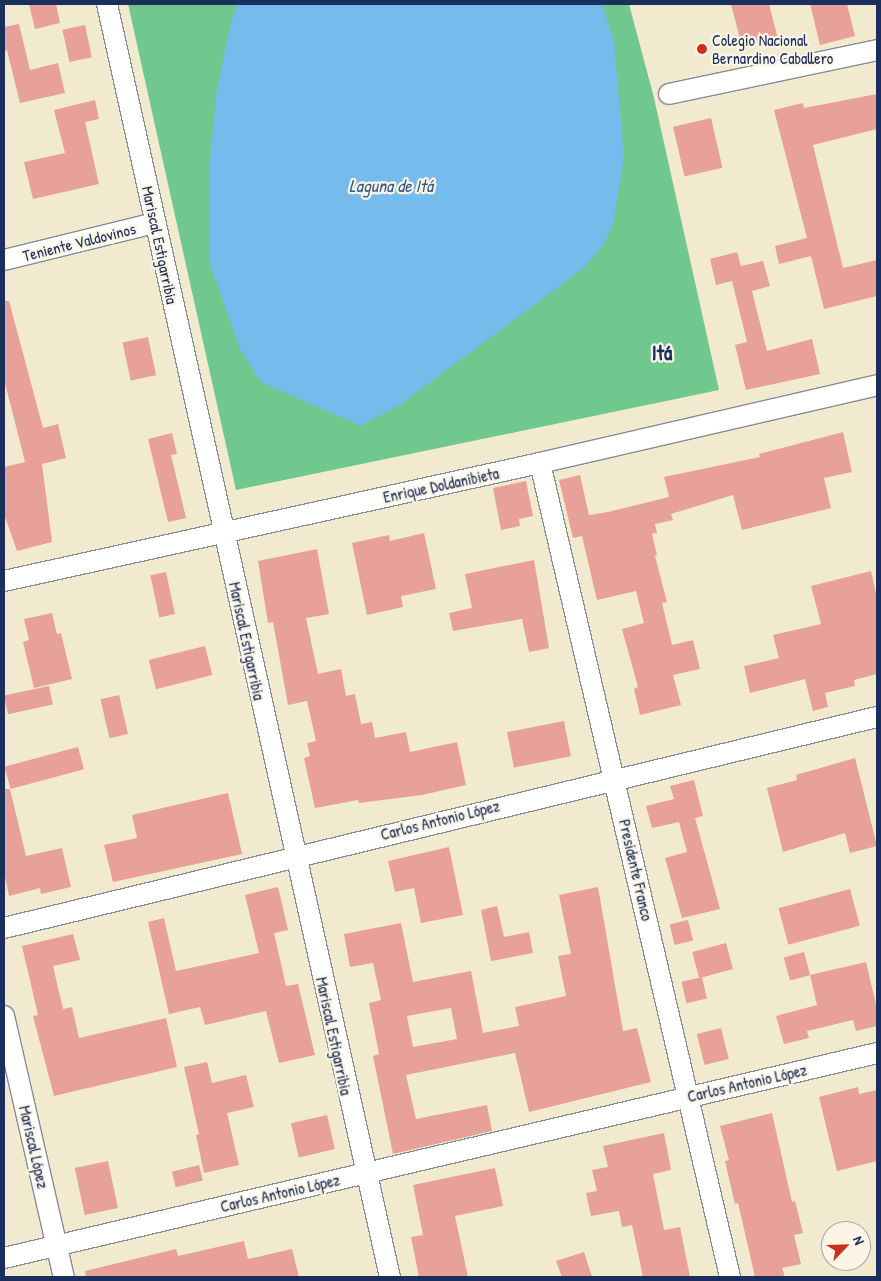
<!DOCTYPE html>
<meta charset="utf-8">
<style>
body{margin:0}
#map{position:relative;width:881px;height:1281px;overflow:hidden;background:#f1eacf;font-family:"Patrick Hand",sans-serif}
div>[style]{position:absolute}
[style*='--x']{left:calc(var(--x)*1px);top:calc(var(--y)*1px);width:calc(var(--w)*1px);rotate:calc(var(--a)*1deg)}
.green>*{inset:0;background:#70c88e}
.water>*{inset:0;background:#75bbec}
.building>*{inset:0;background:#e7a198;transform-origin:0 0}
.roads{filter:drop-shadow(1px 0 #868c96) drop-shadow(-1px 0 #868c96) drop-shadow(0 1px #868c96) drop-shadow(0 -1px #868c96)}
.minor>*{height:20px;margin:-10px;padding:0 10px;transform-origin:10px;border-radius:10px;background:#fff}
.dots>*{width:14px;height:14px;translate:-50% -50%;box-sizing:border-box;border:2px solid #fcf5e5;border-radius:50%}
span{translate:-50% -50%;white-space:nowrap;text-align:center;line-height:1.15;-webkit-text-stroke:4.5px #fcf5e5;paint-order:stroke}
.poi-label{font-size:16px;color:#1b2f5e}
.left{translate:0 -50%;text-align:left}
.street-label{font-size:16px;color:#1b2f5e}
.water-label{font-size:18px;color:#365989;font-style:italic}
.district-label{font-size:21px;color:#1b2f5e;font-weight:700}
.frame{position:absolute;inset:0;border:5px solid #1b2f5e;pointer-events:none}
.north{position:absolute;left:821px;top:1221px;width:50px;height:50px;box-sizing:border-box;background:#fcf5e5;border:1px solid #a2a6af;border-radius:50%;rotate:66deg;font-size:14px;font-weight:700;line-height:20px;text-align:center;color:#1b2f5e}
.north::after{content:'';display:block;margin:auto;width:18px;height:22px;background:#c8321e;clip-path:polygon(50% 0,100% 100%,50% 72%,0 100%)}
</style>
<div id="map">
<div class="green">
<i style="clip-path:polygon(128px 4px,629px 4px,654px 98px,719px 390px,236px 490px)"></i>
</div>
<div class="water">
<i style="clip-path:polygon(238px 4px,602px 4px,614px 41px,624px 157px,613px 225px,602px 247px,584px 268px,401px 404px,361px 426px,261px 382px,240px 349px,210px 264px,210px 161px,217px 89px,231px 22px)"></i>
</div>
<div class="building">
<i style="clip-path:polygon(29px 4px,56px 4px,60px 23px,35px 29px)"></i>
<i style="clip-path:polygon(731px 4px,769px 4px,778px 39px,742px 47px)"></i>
<i style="clip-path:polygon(810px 4px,847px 4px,855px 36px,820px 45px)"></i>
<i style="clip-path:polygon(19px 24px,30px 70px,58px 63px,65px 93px,20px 103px,7px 50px,4px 51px,4px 27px)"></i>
<i style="left:85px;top:25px;width:33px;height:23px;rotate:78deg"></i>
<i style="clip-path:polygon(877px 94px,877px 129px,813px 145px,843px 268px,877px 260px,877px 296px,824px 309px,811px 256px,779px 264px,775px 246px,807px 238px,774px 110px,803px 103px,804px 108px)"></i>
<i style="clip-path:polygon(95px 100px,99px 119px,85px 122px,99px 184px,33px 199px,24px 162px,65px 153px,54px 110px)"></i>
<i style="left:711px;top:118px;width:51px;height:39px;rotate:77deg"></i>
<i style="clip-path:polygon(737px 252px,741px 266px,763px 261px,770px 286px,752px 291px,767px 351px,812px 339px,820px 374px,746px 390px,735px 345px,747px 342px,732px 281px,716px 285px,710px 259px)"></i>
<i style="clip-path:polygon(4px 301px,9px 301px,43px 428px,58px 424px,66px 458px,42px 464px,52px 542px,17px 551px,4px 514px,4px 467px,25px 462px,4px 379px)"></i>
<i style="left:148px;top:337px;width:39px;height:26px;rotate:78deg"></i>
<i style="clip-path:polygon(843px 432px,852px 472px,824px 478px,831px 508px,742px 530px,733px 495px,671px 514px,673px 520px,655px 524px,657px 533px,652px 534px,657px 555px,655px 556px,667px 602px,662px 603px,672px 645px,693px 640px,700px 669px,673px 675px,681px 705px,640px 715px,634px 689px,638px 687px,622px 629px,644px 623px,636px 591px,597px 600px,582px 536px,573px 538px,559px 480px,580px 475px,589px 515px,608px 512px,669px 497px,664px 477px,760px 457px,759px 454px)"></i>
<i style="clip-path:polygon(172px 433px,177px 454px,171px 455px,186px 518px,168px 522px,148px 439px)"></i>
<i style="clip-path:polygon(526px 481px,533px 516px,519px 519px,520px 526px,501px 530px,493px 488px)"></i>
<i style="clip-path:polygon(424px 533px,436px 589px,401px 596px,403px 607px,367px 615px,352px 543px,389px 535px,390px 541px)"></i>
<i style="clip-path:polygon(317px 549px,329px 614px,306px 618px,318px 674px,341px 669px,346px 696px,355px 694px,361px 724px,372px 722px,375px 738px,406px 732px,410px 752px,457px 742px,466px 785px,422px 795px,359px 803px,358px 800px,315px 808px,304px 758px,310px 756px,307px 743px,316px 741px,307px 701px,288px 705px,273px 622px,268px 623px,258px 561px)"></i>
<i style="clip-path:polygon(534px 560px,549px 648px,529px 652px,522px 619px,453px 631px,449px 613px,472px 608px,465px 574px)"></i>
<i style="clip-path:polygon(871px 571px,877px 598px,877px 674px,854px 680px,855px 686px,825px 693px,828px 707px,813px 711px,805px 679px,750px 693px,744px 666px,779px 658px,773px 635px,821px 624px,811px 586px)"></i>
<i style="left:166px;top:572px;width:43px;height:16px;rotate:78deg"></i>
<i style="clip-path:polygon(52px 613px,57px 634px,61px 633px,72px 679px,34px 688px,23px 642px,29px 640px,24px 619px)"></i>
<i style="left:205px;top:646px;width:30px;height:58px;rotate:76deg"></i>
<i style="left:49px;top:686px;width:19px;height:46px;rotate:78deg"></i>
<i style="left:119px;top:695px;width:40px;height:19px;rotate:77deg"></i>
<i style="left:564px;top:721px;width:36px;height:58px;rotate:79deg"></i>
<i style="left:78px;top:747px;width:23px;height:76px;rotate:75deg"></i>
<i style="clip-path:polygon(855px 758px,877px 846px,850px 853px,845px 833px,783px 852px,767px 788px,797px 780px,796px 775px)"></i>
<i style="clip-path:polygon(694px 780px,703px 816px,695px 818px,720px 909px,682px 918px,665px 858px,687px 852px,679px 822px,652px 828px,646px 806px,674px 799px,670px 786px)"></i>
<i style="clip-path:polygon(4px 789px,10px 789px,26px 856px,62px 848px,71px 887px,41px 894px,40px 888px,9px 896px,4px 872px)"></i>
<i style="clip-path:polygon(228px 793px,242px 854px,113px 882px,104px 845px,137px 838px,132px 815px)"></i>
<i style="clip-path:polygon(449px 847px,463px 915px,421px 923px,414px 888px,395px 892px,388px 861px)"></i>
<i style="clip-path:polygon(278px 887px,288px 930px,274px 933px,286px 986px,298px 984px,315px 1055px,279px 1063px,266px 1011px,205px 1025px,200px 1007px,169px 1014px,148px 922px,164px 918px,176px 971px,259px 953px,245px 895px)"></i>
<i style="clip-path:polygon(evenodd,598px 887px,623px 1031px,637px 1028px,651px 1082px,529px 1112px,515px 1053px,406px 1075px,416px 1119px,487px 1105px,492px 1131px,393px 1154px,373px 1056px,379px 1054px,369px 1003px,381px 1000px,373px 963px,350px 967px,344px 934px,401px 923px,413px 982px,471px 971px,483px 1033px,519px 1026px,515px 1007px,566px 996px,558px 956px,571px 954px,559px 895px,598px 887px,451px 1008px,457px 1039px,413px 1047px,407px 1016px,451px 1008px)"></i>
<i style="left:850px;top:889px;width:38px;height:74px;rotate:75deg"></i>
<i style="clip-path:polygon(497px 906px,504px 937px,529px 932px,533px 953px,491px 961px,481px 910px)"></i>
<i style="left:688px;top:920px;width:21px;height:19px;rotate:76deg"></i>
<i style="clip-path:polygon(73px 934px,80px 960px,53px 966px,63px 1009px,72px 1007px,79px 1038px,166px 1018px,177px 1067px,54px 1096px,33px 1016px,38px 1015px,22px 946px)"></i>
<i style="left:726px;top:943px;width:27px;height:35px;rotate:75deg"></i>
<i style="left:804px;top:952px;width:24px;height:21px;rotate:75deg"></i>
<i style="clip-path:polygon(866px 962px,877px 1009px,877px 1026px,856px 1031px,853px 1020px,807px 1031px,809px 1038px,784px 1044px,776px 1016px,817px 1005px,810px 975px)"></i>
<i style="left:702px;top:977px;width:22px;height:21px;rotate:77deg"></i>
<i style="left:721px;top:1028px;width:32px;height:25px;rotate:76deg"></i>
<i style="clip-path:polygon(207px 1062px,212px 1083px,246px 1075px,254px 1107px,227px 1113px,239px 1165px,204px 1173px,196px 1135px,199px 1134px,184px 1067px)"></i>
<i style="clip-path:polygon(858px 1087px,859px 1094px,877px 1090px,877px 1161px,837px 1171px,819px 1097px)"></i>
<i style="clip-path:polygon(772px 1113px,792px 1202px,795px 1201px,803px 1233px,794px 1235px,801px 1264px,782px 1268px,785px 1277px,755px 1277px,738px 1203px,735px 1204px,725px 1161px,729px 1160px,720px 1126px)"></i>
<i style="left:327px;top:1115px;width:35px;height:37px;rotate:77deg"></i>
<i style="clip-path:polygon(664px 1133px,671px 1170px,653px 1174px,664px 1230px,680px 1227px,690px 1277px,643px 1277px,632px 1225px,622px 1227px,619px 1211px,591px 1216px,586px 1193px,597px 1191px,592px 1170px,608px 1167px,603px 1146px)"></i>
<i style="left:108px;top:1161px;width:48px;height:34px;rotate:78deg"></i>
<i style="left:199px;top:1165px;width:16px;height:28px;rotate:76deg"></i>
<i style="clip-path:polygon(495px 1168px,503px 1206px,455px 1216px,468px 1277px,419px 1277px,411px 1237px,423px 1235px,413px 1185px)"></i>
<i style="clip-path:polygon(244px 1241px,248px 1259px,292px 1249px,299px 1277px,86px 1277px,85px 1271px,176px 1249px,178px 1256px)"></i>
<i style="clip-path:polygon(584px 1252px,592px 1277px,562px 1277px,556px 1261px)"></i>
</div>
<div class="roads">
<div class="minor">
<i style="--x:107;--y:4;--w:1304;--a:77.47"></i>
<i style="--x:669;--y:94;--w:213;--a:-11.9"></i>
<i style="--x:4;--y:260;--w:155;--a:-13.8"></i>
<i style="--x:540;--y:463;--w:836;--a:76.86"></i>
<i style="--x:4;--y:581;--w:549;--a:-12.42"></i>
<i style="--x:540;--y:463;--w:346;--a:-13"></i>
<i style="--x:4;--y:928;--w:898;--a:-13.59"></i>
<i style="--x:4;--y:1016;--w:268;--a:77.1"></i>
<i style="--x:4;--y:1258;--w:897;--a:-13.21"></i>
</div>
</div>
<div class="dots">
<i style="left:702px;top:49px;background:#c8321e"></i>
</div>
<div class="poi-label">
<span class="left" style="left:712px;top:49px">Colegio Nacional<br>Bernardino Caballero</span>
</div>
<div class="street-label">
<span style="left:79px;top:242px;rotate:-14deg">Teniente Valdovinos</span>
<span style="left:160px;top:245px;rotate:78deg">Mariscal Estigarribia</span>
<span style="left:441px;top:485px;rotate:-12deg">Enrique Doldanibieta</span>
<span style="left:247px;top:641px;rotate:78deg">Mariscal Estigarribia</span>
<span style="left:440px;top:820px;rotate:-14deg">Carlos Antonio López</span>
<span style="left:636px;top:870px;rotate:77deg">Presidente Franco</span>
<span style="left:334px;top:1036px;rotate:78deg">Mariscal Estigarribia</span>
<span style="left:747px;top:1083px;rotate:-13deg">Carlos Antonio López</span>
<span style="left:34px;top:1147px;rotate:77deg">Mariscal López</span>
<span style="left:280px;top:1193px;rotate:-13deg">Carlos Antonio López</span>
</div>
<div class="water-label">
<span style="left:391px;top:186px">Laguna de Itá</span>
</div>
<div class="district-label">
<span style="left:662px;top:353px">Itá</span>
</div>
<div class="frame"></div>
<div class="north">N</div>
</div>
